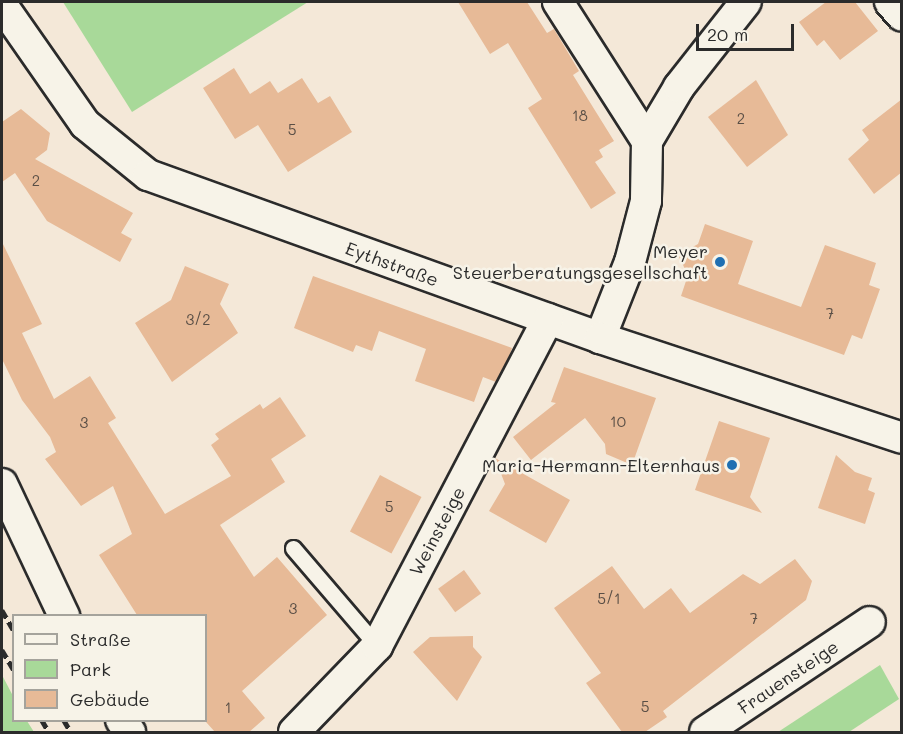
<!DOCTYPE html>
<meta charset="utf-8">
<style>
body{margin:0}
#map{position:relative;width:903px;height:734px;overflow:hidden;background:#f4e8d8;font-family:Mali,sans-serif}
div>[style]{position:absolute}
[style*='--x']{left:calc(var(--x)*1px);top:calc(var(--y)*1px);width:calc(var(--w)*1px);rotate:calc(var(--a)*1deg)}
.green>*{inset:0;background:#a8d999}
.building>*{inset:0;background:#e7ba97;transform-origin:0 0}
.roads{filter:drop-shadow(2px 0 #2b2b2b) drop-shadow(-2px 0 #2b2b2b) drop-shadow(0 2px #2b2b2b) drop-shadow(0 -2px #2b2b2b)}
.lane>*{height:15px;margin:-7.5px;padding:0 7.5px;transform-origin:7.5px;border-radius:7.5px;background:#f7f3e8}
.street>*{height:30px;margin:-15px;padding:0 15px;transform-origin:15px;border-radius:15px;background:#f7f3e8}
.rail>*{height:4.5px;margin-top:-2.25px;transform-origin:0;background:repeating-linear-gradient(90deg,#2b2b2b 0 9px,transparent 0 13.5px)}
.dots>*{width:16px;height:16px;translate:-50% -50%;box-sizing:border-box;border:3px solid #f7f3e8;border-radius:50%}
span{translate:-50% -50%;white-space:nowrap;text-align:center;line-height:1.15;-webkit-text-stroke:5px #f7f3e8;paint-order:stroke}
.number-label{font-size:15px;color:#5a4f46}
.number-label span{-webkit-text-stroke-width:0}
.poi-label{font-size:18px;color:#2b2b2b}
.right{translate:-100% -50%;text-align:right}
.street-label{font-size:18px;color:#2b2b2b}
.frame{position:absolute;inset:0;border:3px solid #2b2b2b;pointer-events:none}
.legend{position:absolute;left:12px;top:614px;width:195px;height:108px;box-sizing:border-box;background:#f7f3e8;border:2px solid #a5a39c;margin:0;padding:8px 10px;list-style:none;font-size:18px;color:#2b2b2b}
.legend li{display:flex;align-items:center;gap:12px;height:30px}
.legend b{width:30px;border:2px solid #a5a39c}
.scale{position:absolute;left:696px;top:24px;width:98px;height:27px;box-sizing:border-box;border:3px solid #2b2b2b;border-top:0;padding-left:8px;font-size:18px;line-height:21px;white-space:nowrap;color:#2b2b2b;-webkit-text-stroke:4px #f7f3e8;paint-order:stroke}
</style>
<div id="map">
<div class="green">
<i style="clip-path:polygon(63px 2px,308px 2px,132px 112px)"></i>
<i style="clip-path:polygon(880px 665px,899px 699px,849px 732px,778px 732px)"></i>
<i style="clip-path:polygon(2px 675px,13px 696px,14px 720px,27px 721px,34px 732px,2px 732px)"></i>
</div>
<div class="building">
<i style="clip-path:polygon(458px 2px,527px 2px,547px 33px,554px 29px,579px 71px,573px 75px,614px 141px,599px 150px,603px 157px,595px 162px,616px 193px,591px 209px,528px 108px,542px 99px,508px 43px,490px 54px)"></i>
<i style="clip-path:polygon(826px 2px,855px 2px,878px 31px,840px 60px,824px 40px,817px 46px,799px 22px)"></i>
<i style="clip-path:polygon(234px 68px,250px 94px,270px 81px,278px 93px,302px 78px,318px 103px,330px 96px,352px 132px,288px 172px,258px 125px,235px 139px,203px 88px)"></i>
<i style="clip-path:polygon(756px 80px,788px 135px,747px 167px,708px 117px)"></i>
<i style="clip-path:polygon(902px 99px,902px 172px,874px 194px,848px 159px,869px 140px,862px 130px)"></i>
<i style="clip-path:polygon(21px 109px,50px 133px,47px 150px,35px 159px,133px 213px,121px 233px,132px 239px,120px 262px,47px 221px,15px 173px,2px 182px,2px 122px)"></i>
<i style="clip-path:polygon(705px 224px,753px 241px,738px 284px,801px 307px,825px 245px,876px 263px,869px 285px,880px 289px,862px 339px,852px 335px,844px 355px,681px 296px,688px 275px,678px 255px,698px 244px)"></i>
<i style="clip-path:polygon(2px 242px,42px 324px,22px 333px,54px 399px,90px 376px,116px 418px,108px 423px,165px 514px,231px 476px,211px 445px,219px 439px,215px 434px,260px 404px,263px 409px,280px 397px,306px 436px,271px 459px,285px 482px,220px 525px,254px 577px,277px 557px,327px 615px,242px 691px,265px 718px,249px 732px,215px 732px,206px 722px,206px 615px,137px 615px,99px 555px,132px 534px,113px 486px,81px 506px,45px 459px,56px 452px,50px 437px,22px 400px,2px 359px)"></i>
<i style="clip-path:polygon(185px 266px,229px 284px,220px 304px,238px 333px,172px 382px,135px 323px,171px 300px)"></i>
<i style="clip-path:polygon(313px 276px,512px 348px,509px 357px,496px 382px,483px 377px,474px 402px,415px 381px,426px 349px,379px 331px,372px 351px,356px 345px,353px 352px,294px 328px)"></i>
<i style="clip-path:polygon(564px 367px,656px 398px,632px 465px,606px 454px,605px 444px,585px 418px,531px 460px,513px 437px,556px 403px,551px 402px)"></i>
<i style="clip-path:polygon(719px 421px,770px 438px,750px 497px,762px 513px,695px 490px)"></i>
<i style="clip-path:polygon(836px 455px,855px 472px,872px 478px,868px 490px,875px 493px,865px 524px,818px 508px)"></i>
<i style="clip-path:polygon(495px 458px,570px 500px,546px 543px,489px 511px,505px 484px)"></i>
<i style="left:380px;top:475px;width:47px;height:64px;rotate:28deg"></i>
<i style="clip-path:polygon(795px 559px,812px 581px,806px 600px,663px 711px,667px 717px,645px 732px,622px 732px,586px 683px,601px 673px,554px 608px,612px 566px,644px 609px,671px 588px,690px 613px,743px 574px,760px 584px)"></i>
<i style="left:464px;top:570px;width:29px;height:32px;rotate:54deg"></i>
<i style="clip-path:polygon(473px 636px,473px 647px,482px 657px,457px 701px,413px 652px,430px 637px)"></i>
</div>
<div class="roads">
<div class="lane">
<i style="--x:293;--y:548;--w:129;--a:49.4"></i>
</div>
<div class="street">
<i style="--x:558;--y:2;--w:165;--a:57.4"></i>
<i style="--x:647;--y:141;--w:60;--a:91"></i>
<i style="--x:646;--y:201;--w:63;--a:104.7"></i>
<i style="--x:630;--y:262;--w:82;--a:111.5"></i>
<i style="--x:890;--y:2;--w:18;--a:49"></i>
<i style="--x:2;--y:5;--w:145;--a:55.1"></i>
<i style="--x:85;--y:124;--w:81;--a:39"></i>
<i style="--x:148;--y:175;--w:480;--a:19.8"></i>
<i style="--x:600;--y:338;--w:318;--a:18.3"></i>
<i style="--x:647;--y:141;--w:63;--a:-59.3"></i>
<i style="--x:679;--y:87;--w:108;--a:-51.8"></i>
<i style="--x:2;--y:484;--w:146;--a:64.8"></i>
<i style="--x:121;--y:720;--w:15;--a:53"></i>
<i style="--x:294;--y:732;--w:120;--a:-46"></i>
<i style="--x:377;--y:646;--w:369;--a:-62.4"></i>
<i style="--x:705;--y:732;--w:198;--a:-33.7"></i>
</div>
</div>
<div class="rail">
<i style="--x:2;--y:610;--w:24;--a:60"></i>
<i style="--x:2;--y:650;--w:23;--a:59"></i>
<i style="--x:42;--y:720;--w:14;--a:60"></i>
<i style="--x:64;--y:720;--w:14;--a:60"></i>
</div>
<div class="dots">
<i style="left:720px;top:262px;background:#1f6fb2"></i>
<i style="left:732px;top:465px;background:#1f6fb2"></i>
</div>
<div class="number-label">
<span style="left:580px;top:116px">18</span>
<span style="left:741px;top:119px">2</span>
<span style="left:292px;top:130px">5</span>
<span style="left:36px;top:181px">2</span>
<span style="left:830px;top:314px">7</span>
<span style="left:198px;top:320px">3/2</span>
<span style="left:618px;top:422px">10</span>
<span style="left:84px;top:423px">3</span>
<span style="left:389px;top:507px">5</span>
<span style="left:609px;top:599px">5/1</span>
<span style="left:293px;top:609px">3</span>
<span style="left:754px;top:619px">7</span>
<span style="left:645px;top:707px">5</span>
<span style="left:228px;top:708px">1</span>
</div>
<div class="poi-label">
<span class="right" style="left:708px;top:262px">Meyer<br>Steuerberatungsgesellschaft</span>
<span class="right" style="left:720px;top:465px">Maria-Hermann-Elternhaus</span>
</div>
<div class="street-label">
<span style="left:392px;top:264px;rotate:20deg">Eythstraße</span>
<span style="left:437px;top:531px;rotate:-62deg">Weinsteige</span>
<span style="left:788px;top:677px;rotate:-34deg">Frauensteige</span>
</div>
<div class="frame"></div>
<ul class="legend">
<li><b style="height:8px;background:#f7f3e8"></b>Straße</li>
<li><b style="height:16px;background:#a8d999"></b>Park</li>
<li><b style="height:16px;background:#e7ba97"></b>Gebäude</li>
</ul>
<div class="scale">20 m</div>
</div>
